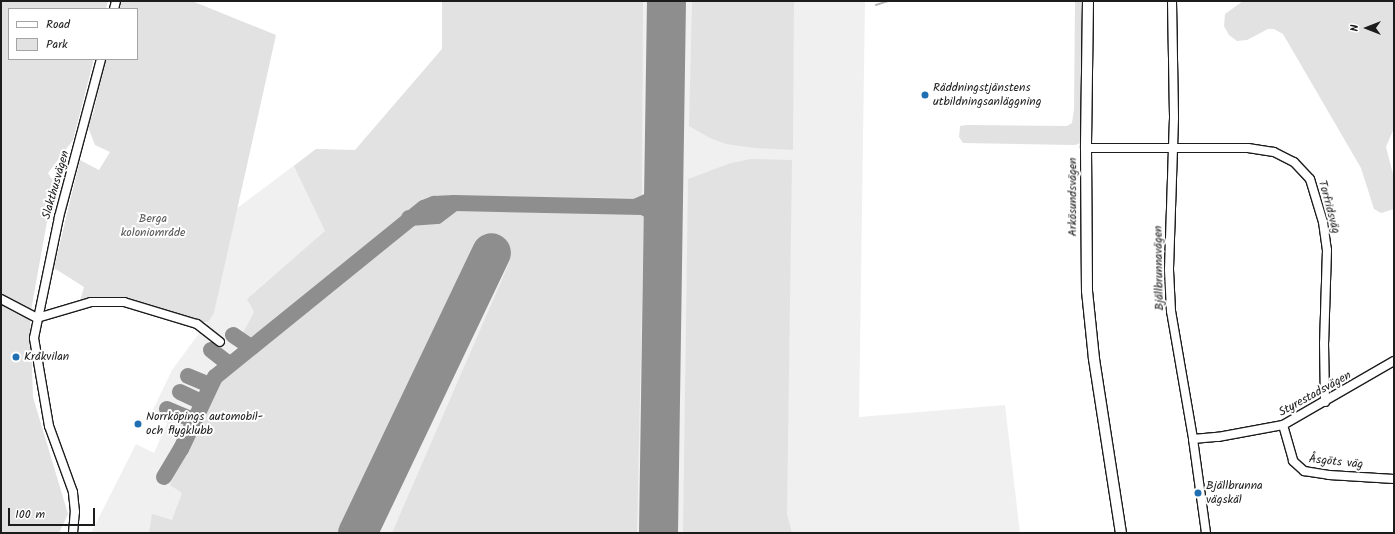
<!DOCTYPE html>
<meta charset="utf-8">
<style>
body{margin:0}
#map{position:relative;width:1395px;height:534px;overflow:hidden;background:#fff;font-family:Kalam,sans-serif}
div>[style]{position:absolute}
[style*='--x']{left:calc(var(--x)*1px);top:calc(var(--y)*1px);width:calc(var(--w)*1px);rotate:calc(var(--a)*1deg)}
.built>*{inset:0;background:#f0f0f0}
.green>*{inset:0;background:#e2e2e2}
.stream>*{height:1.5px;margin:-0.75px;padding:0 0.75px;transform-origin:0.75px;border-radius:0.75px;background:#b8b8b8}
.taxiway>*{height:16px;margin:-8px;padding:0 8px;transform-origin:8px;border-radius:8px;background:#8e8e8e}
.runway>*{height:39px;margin:-19.5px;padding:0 19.5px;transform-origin:19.5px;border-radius:19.5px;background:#8e8e8e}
.roads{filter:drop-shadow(1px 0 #1c1c1c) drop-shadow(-1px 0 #1c1c1c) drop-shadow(0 1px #1c1c1c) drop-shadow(0 -1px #1c1c1c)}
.minor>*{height:8px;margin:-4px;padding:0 4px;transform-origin:4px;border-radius:4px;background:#fff}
.major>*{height:10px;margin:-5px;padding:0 5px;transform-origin:5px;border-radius:5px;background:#fff}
.dots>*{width:11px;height:11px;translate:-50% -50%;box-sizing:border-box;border:2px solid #fff;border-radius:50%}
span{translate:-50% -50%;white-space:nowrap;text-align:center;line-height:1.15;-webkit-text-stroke:4px #fff;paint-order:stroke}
.poi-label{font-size:12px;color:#1c1c1c}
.left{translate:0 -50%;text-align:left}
.street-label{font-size:12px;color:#1c1c1c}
.park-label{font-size:12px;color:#575757}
.frame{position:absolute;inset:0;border:2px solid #1c1c1c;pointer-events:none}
.legend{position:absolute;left:8px;top:8px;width:130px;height:52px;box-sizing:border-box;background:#fff;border:1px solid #a4a4a4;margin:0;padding:5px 7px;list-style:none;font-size:12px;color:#1c1c1c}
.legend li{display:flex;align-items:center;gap:8px;height:20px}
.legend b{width:20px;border:1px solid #a4a4a4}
.north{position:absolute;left:1347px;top:8px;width:40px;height:40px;-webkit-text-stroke:3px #fff;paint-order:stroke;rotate:270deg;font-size:11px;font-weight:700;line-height:16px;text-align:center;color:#1c1c1c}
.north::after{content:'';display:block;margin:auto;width:14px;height:18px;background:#1c1c1c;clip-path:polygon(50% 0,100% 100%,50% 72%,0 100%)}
.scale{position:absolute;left:8px;top:508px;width:87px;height:18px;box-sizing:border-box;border:2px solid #1c1c1c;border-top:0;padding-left:5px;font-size:12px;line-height:14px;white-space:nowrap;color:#1c1c1c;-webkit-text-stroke:3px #fff;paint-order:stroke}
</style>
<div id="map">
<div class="built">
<i style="clip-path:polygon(442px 1px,865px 1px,859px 417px,1005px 405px,1020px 533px,91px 533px,136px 444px,154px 453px,167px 423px,150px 416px,172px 370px,214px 313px,236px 209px,316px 149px,355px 151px,442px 49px)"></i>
</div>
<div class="green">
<i style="clip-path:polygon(1px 1px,108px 1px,106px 9px,9px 9px,9px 59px,94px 59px,73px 140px,48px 173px,54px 183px,30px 316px,33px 397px,68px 514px,59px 533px,1px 533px)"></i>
<i style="clip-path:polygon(122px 1px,192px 1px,276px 35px,214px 313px,208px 322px,198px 322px,119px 299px,80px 301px,84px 287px,54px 268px,80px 160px,99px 170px,110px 152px,95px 145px,87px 125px,93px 114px,106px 59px,137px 59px,137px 9px,119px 9px)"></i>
<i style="clip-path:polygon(442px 1px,643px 1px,642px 198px,507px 197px,429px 199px,252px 340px,243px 333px,254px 312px,247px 299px,325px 231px,294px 166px,316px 149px,355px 150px,442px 49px)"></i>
<i style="clip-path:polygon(692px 1px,794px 1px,793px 150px,755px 148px,726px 144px,710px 138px,689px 126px)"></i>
<i style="clip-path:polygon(1075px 1px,1085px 1px,1081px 143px,1075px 145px,963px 143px,959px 137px,960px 126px,966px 125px,1067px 126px,1072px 123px,1074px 109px)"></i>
<i style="clip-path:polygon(1243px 1px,1394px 1px,1394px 128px,1386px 147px,1394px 178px,1394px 209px,1381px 213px,1374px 209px,1361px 168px,1283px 34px,1274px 29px,1268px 29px,1247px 40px,1237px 41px,1229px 35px,1224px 26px,1225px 14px)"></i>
<i style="clip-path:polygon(751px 159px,792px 160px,787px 514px,792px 533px,683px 533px,688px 179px,731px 163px)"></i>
<i style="clip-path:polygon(532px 206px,644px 210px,637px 533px,392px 533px,510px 261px,477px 245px,340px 533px,149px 533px,152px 514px,172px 520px,182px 493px,170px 485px,207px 398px,221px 377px,415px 223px,435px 222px,459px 208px)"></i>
</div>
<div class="stream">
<i style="--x:876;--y:5;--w:13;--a:-18"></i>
</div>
<div class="taxiway">
<i style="--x:637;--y:206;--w:13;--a:-23"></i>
<i style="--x:649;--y:201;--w:15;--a:-53"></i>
<i style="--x:658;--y:189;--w:42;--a:-81.9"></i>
<i style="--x:409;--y:218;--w:28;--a:-4"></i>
<i style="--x:437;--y:216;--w:21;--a:-37"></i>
<i style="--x:233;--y:335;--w:22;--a:34"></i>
<i style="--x:211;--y:350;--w:23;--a:38"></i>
<i style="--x:188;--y:376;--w:23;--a:23"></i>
<i style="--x:180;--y:392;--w:23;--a:25"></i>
<i style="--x:167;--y:409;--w:28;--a:23"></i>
<i style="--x:164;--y:477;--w:33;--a:-59"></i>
<i style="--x:181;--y:449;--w:80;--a:-64.7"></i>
<i style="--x:215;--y:377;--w:269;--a:-39"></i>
<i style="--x:424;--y:208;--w:11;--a:-22"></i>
<i style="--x:434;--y:204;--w:20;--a:-3"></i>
<i style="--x:454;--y:203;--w:189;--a:1.2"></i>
<i style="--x:643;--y:207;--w:9;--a:27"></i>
<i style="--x:651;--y:211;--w:12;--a:48"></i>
<i style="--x:659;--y:220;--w:38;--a:84"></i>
</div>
<div class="runway">
<i style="--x:357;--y:533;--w:311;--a:-64.5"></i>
<i style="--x:658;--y:533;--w:532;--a:-89.14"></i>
</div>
<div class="roads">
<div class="minor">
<i style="--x:1172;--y:1;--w:117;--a:89"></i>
<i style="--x:1174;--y:118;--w:152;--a:91.9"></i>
<i style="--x:1169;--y:270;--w:41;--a:87.2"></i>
<i style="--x:1171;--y:311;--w:130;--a:80.2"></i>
<i style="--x:1193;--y:439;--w:95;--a:82.1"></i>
<i style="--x:114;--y:9;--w:8;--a:-76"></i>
<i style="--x:1086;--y:148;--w:162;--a:0"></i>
<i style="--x:1248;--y:148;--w:26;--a:9"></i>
<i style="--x:1274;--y:152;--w:22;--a:27"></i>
<i style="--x:1294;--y:162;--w:23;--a:47"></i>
<i style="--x:1310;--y:179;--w:45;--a:73.2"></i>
<i style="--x:1323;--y:222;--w:28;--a:82"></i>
<i style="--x:1327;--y:250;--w:93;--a:91.8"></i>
<i style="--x:1324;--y:343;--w:59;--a:89"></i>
<i style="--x:1;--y:299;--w:41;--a:27.8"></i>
<i style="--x:37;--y:318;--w:56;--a:-16.5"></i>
<i style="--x:91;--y:302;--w:33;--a:0"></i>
<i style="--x:124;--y:302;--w:76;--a:16.8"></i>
<i style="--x:197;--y:324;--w:29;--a:38"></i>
<i style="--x:1283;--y:425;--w:37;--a:74"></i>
<i style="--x:1293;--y:461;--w:15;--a:42"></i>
<i style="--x:1304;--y:471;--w:25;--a:9"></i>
<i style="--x:1329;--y:475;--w:65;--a:3.5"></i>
<i style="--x:1193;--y:439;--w:25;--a:-5"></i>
<i style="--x:1218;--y:437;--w:66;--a:-10.5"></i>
<i style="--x:1283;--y:425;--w:128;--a:-30"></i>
<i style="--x:73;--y:533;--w:21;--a:-85"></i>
<i style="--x:75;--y:512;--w:20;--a:-96"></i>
<i style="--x:73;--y:492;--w:70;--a:-110"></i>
<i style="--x:49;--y:426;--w:89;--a:-99.7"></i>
<i style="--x:34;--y:338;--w:124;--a:-78.3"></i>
<i style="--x:59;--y:217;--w:163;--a:-75.1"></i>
</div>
<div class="major">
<i style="--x:1088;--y:1;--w:147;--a:90.8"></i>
<i style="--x:1086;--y:148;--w:143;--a:89.6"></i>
<i style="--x:1087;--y:291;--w:68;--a:84.1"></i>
<i style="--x:1094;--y:359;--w:176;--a:81.2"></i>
</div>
</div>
<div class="dots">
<i style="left:925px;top:95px;background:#1f6fb2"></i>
<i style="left:16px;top:357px;background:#1f6fb2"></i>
<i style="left:138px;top:424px;background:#1f6fb2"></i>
<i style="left:1198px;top:493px;background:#1f6fb2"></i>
</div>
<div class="poi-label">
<span class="left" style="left:933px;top:95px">Räddningstjänstens<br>utbildningsanläggning</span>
<span class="left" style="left:24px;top:357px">Kråkvilan</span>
<span class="left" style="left:146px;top:424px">Norrköpings automobil-<br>och flygklubb</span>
<span class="left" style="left:1206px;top:493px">Bjällbrunna<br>vägskäl</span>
</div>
<div class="street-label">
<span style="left:56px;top:185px;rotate:-74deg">Slakthusvägen</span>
<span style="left:1073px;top:197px;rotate:-90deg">Arkösundsvägen</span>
<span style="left:1329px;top:207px;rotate:75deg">Torfridsväg</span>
<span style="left:1159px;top:268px;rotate:-91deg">Bjällbrunnavägen</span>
<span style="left:1315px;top:394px;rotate:-29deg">Styrestadsvägen</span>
<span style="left:1336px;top:462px;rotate:6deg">Åsgöts väg</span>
</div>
<div class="park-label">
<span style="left:153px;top:226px">Berga<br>koloniområde</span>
</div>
<div class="frame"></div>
<ul class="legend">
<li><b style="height:5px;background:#fff"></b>Road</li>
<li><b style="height:11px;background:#e2e2e2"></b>Park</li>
</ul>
<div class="north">N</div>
<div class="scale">100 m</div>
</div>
